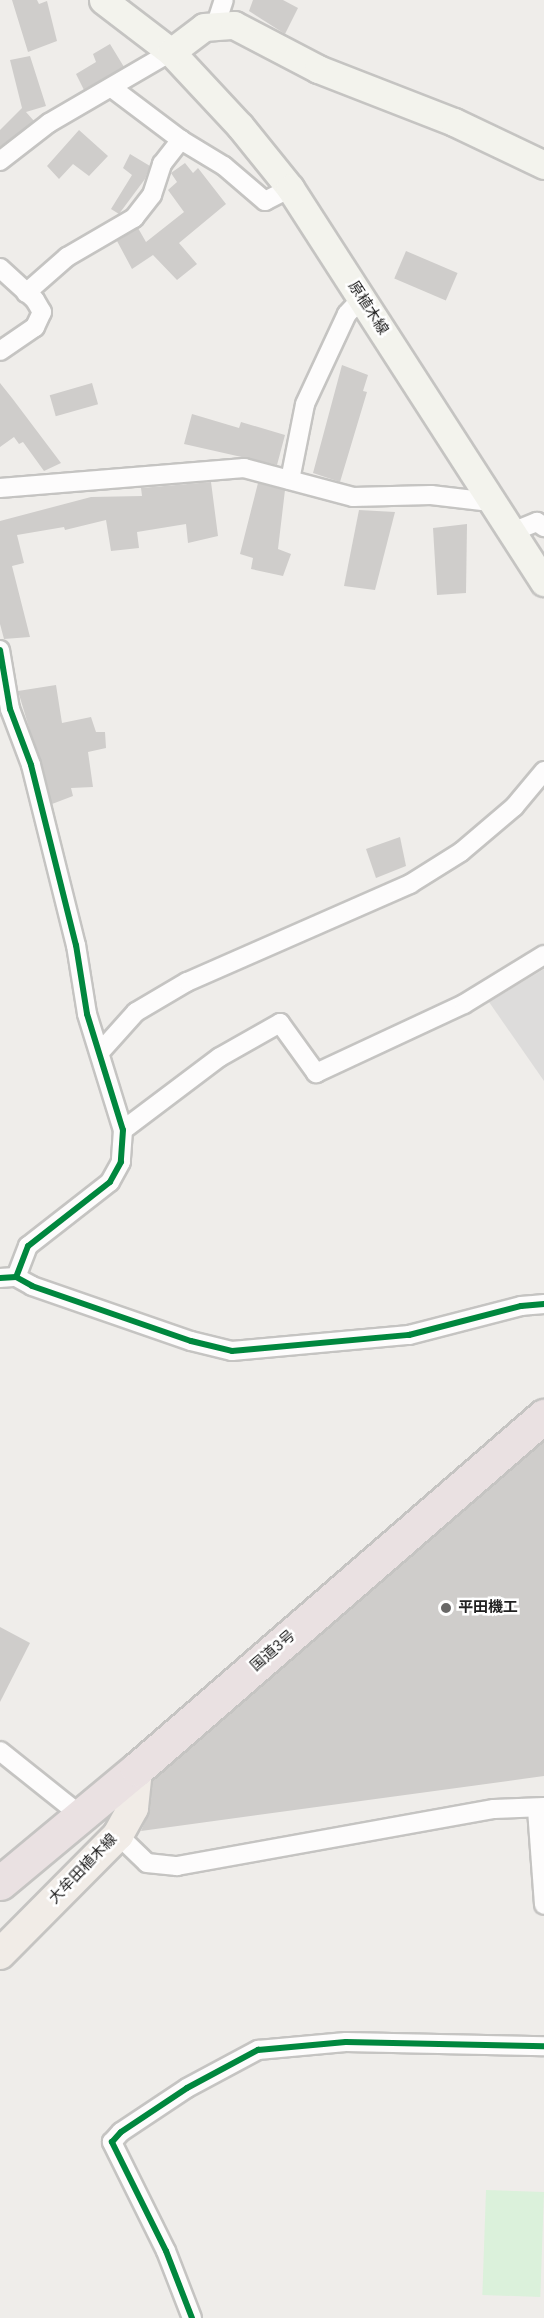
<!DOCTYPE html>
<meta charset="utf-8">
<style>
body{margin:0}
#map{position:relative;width:544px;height:2318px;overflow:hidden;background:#efedea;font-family:Roboto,"Noto Sans JP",sans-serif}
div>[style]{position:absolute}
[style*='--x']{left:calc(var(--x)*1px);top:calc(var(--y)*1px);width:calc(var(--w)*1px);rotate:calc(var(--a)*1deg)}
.religious>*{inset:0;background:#dddcdb}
.park>*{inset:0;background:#dbf1db;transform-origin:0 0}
.building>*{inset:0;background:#cfcdcb;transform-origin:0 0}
.roads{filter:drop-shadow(2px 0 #c5c4c2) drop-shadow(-2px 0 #c5c4c2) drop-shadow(0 2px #c5c4c2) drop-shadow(0 -2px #c5c4c2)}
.street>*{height:18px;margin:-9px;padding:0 9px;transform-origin:9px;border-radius:9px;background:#fdfcfc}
.secondary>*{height:27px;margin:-13.5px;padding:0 13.5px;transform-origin:13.5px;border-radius:13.5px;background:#f3f3ed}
.primary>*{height:30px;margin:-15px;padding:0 15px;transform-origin:15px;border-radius:15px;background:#f1ece7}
.highway>*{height:33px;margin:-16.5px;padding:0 16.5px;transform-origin:16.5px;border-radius:16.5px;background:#eae1e2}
.cycleway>*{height:6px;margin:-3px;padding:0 3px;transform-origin:3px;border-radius:3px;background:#00873e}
.dots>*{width:16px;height:16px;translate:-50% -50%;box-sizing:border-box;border:3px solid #fff;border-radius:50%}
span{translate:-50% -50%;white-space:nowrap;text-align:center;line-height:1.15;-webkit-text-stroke:5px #fff;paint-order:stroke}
.street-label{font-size:15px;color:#212121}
.poi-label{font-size:15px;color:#212121;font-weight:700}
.left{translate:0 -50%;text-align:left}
</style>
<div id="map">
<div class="religious">
<i style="clip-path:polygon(544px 969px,544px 1081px,489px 1002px)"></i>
</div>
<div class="park">
<i style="left:486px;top:2190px;width:58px;height:105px;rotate:2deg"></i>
</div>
<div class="building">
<i style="clip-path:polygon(12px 0,37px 0,39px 4px,47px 1px,57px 41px,28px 52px)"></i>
<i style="clip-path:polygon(253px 0,283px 0,298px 8px,285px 34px,249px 11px)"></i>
<i style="clip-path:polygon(110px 44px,124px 67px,84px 90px,76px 74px,96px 62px,93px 54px)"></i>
<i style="clip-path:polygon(30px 56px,46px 106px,26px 112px,34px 121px,0 147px,0 130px,22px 108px,10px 60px)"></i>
<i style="clip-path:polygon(79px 130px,108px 156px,89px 176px,73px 164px,59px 179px,47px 166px)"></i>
<i style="clip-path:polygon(130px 154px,150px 166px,145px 179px,119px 214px,111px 209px,132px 175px,123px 168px)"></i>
<i style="clip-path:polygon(185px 163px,193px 173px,198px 168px,226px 204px,179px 243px,197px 264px,177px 280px,153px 255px,132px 269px,117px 241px,138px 228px,146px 242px,184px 212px,168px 190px,177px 182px,171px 173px)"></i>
<i style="left:406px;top:251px;width:56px;height:30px;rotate:23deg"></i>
<i style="clip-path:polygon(342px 365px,368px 375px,363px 391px,367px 392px,340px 482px,313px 473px)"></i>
<i style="clip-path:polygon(0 383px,12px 398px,61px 463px,44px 471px,23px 442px,19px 444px,14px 437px,0 447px)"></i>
<i style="left:92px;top:383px;width:22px;height:44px;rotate:74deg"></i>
<i style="clip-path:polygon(192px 414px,239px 428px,241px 422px,285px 435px,277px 465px,184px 444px)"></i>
<i style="clip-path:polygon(211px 482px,218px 536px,188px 543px,186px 524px,137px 532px,139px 548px,111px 551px,106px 520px,65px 530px,64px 527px,17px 535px,24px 563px,12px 566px,30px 637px,4px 639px,0 624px,0 521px,91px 497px,142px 496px,141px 488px)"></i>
<i style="clip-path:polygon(258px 483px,285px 490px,278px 549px,291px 554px,283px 576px,251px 569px,253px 558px,240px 554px)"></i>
<i style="clip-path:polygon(359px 510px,395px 512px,375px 590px,344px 586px)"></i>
<i style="clip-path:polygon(467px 524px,466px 593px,437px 595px,433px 528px)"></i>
<i style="clip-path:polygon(56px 685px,62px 723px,91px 717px,96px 732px,105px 732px,106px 748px,88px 752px,93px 787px,71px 788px,73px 796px,52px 804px,18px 691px)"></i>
<i style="clip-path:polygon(400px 837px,406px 866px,376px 878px,366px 849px)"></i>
<i style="clip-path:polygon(544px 1441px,544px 1776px,141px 1831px,150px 1810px,153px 1780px)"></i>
<i style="clip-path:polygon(0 1627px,30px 1643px,0 1702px)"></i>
</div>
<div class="roads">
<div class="street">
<i style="--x:216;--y:24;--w:25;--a:-72"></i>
<i style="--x:112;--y:88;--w:86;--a:37"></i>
<i style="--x:181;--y:140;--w:50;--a:31.2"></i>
<i style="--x:224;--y:166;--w:54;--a:40.5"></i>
<i style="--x:265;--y:201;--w:28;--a:-27"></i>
<i style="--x:0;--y:161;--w:62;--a:-37.8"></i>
<i style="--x:49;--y:123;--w:141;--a:-30.2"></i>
<i style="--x:0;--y:268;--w:47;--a:42.4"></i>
<i style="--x:35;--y:300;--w:14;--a:60"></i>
<i style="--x:42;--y:312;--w:17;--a:115"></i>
<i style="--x:35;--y:327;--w:42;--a:145.6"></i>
<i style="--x:26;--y:293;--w:55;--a:-41.3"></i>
<i style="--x:67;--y:257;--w:78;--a:-30.2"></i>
<i style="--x:134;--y:218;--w:29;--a:-52"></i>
<i style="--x:152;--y:195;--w:33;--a:-72"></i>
<i style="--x:162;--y:164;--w:31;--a:-52"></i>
<i style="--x:290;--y:480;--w:77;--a:-78.8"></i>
<i style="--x:305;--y:404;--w:99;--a:-65"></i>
<i style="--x:347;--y:314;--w:22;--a:-47"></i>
<i style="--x:0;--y:488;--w:245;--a:-4.7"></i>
<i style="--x:244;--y:468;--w:113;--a:14.9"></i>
<i style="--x:353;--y:497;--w:78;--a:-1.5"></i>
<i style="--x:431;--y:495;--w:60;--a:6.7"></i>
<i style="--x:512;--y:532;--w:27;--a:-22"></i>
<i style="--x:537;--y:522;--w:9;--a:36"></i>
<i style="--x:0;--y:650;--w:60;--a:80.4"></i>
<i style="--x:10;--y:709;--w:60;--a:69.4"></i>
<i style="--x:31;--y:765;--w:186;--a:76"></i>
<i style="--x:76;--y:945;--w:70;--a:80.9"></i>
<i style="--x:87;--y:1014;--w:121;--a:72.8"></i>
<i style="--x:123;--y:1130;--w:32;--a:94"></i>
<i style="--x:121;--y:1162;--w:23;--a:119"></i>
<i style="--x:110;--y:1182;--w:104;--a:142"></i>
<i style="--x:28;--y:1246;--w:33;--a:111"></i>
<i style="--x:101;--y:1051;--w:52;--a:-48.1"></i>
<i style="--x:136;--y:1012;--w:59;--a:-30.5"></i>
<i style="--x:187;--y:982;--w:244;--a:-23.7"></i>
<i style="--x:410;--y:884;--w:60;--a:-32.1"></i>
<i style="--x:461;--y:852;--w:70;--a:-40.3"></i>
<i style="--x:514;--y:807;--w:47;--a:-50.2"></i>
<i style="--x:123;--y:1130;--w:121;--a:-37"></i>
<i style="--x:220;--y:1057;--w:69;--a:-29.5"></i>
<i style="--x:280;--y:1023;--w:62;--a:54.2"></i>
<i style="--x:316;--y:1073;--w:163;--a:-25"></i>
<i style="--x:464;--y:1004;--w:94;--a:-31.5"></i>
<i style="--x:0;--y:1278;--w:16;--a:-4"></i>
<i style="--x:16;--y:1277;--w:18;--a:29"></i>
<i style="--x:32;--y:1286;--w:168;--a:19.1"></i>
<i style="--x:191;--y:1341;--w:42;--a:13.7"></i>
<i style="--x:232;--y:1351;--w:178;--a:-5.2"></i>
<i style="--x:409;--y:1335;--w:116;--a:-14.5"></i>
<i style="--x:521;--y:1306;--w:23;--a:-5"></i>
<i style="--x:0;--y:1751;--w:101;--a:38.6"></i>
<i style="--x:537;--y:1809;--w:96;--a:85.8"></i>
<i style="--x:118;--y:1835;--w:40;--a:44"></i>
<i style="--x:147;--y:1863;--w:30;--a:6"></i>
<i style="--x:177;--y:1866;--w:322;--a:-10.2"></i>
<i style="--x:494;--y:1809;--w:50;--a:-2.3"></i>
<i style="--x:192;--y:2318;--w:72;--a:-111.2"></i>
<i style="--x:166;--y:2251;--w:122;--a:-116.4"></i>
<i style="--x:112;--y:2142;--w:13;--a:-48"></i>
<i style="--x:121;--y:2132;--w:79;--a:-33.7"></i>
<i style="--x:187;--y:2088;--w:81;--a:-28.2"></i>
<i style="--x:258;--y:2050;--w:88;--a:-5.2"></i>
<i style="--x:346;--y:2042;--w:198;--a:1.2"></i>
</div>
<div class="secondary">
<i style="--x:103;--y:0;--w:86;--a:37.4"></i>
<i style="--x:171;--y:52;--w:101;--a:47"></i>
<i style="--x:240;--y:126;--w:80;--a:51.1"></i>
<i style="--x:290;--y:188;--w:469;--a:57.2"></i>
<i style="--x:171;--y:52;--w:41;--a:-37.1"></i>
<i style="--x:204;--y:27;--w:30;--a:-4"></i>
<i style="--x:234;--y:25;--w:95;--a:27.6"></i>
<i style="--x:318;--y:69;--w:146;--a:21.3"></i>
<i style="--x:454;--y:122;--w:100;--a:25.5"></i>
</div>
<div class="primary">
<i style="--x:0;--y:1954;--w:168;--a:-45.2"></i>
<i style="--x:118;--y:1835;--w:31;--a:-61"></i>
<i style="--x:133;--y:1808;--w:39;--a:-84"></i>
</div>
<div class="highway">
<i style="--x:0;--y:1883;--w:178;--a:-39.8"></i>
<i style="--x:137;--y:1769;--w:539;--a:-40.94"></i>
</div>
</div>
<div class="cycleway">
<i style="--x:0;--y:650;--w:60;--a:80.4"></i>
<i style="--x:10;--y:709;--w:60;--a:69.4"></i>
<i style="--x:31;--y:765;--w:186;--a:76"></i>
<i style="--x:76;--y:945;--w:70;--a:80.9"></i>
<i style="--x:87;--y:1014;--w:121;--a:72.8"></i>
<i style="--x:123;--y:1130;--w:32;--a:94"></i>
<i style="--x:121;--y:1162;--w:23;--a:119"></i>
<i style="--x:110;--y:1182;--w:104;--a:142"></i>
<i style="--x:28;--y:1246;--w:33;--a:111"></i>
<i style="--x:0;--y:1278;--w:16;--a:-4"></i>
<i style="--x:16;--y:1277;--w:18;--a:29"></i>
<i style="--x:32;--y:1286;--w:168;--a:19.1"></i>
<i style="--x:191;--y:1341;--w:42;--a:13.7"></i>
<i style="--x:232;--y:1351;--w:178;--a:-5.2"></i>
<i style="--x:409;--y:1335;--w:116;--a:-14.5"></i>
<i style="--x:521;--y:1306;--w:23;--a:-5"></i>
<i style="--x:192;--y:2318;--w:72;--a:-111.2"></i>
<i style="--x:166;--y:2251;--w:122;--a:-116.4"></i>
<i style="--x:112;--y:2142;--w:13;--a:-48"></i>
<i style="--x:121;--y:2132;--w:79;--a:-33.7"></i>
<i style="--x:187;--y:2088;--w:81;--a:-28.2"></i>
<i style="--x:258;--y:2050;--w:88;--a:-5.2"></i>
<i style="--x:346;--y:2042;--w:198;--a:1.2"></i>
</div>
<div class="dots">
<i style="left:446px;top:1608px;background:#696867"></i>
</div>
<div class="street-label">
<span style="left:368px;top:308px;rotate:57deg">原植木線</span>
<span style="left:273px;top:1651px;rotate:-41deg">国道3号</span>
<span style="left:83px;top:1869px;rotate:-46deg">大牟田植木線</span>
</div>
<div class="poi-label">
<span class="left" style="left:458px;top:1608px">平田機工</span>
</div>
</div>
